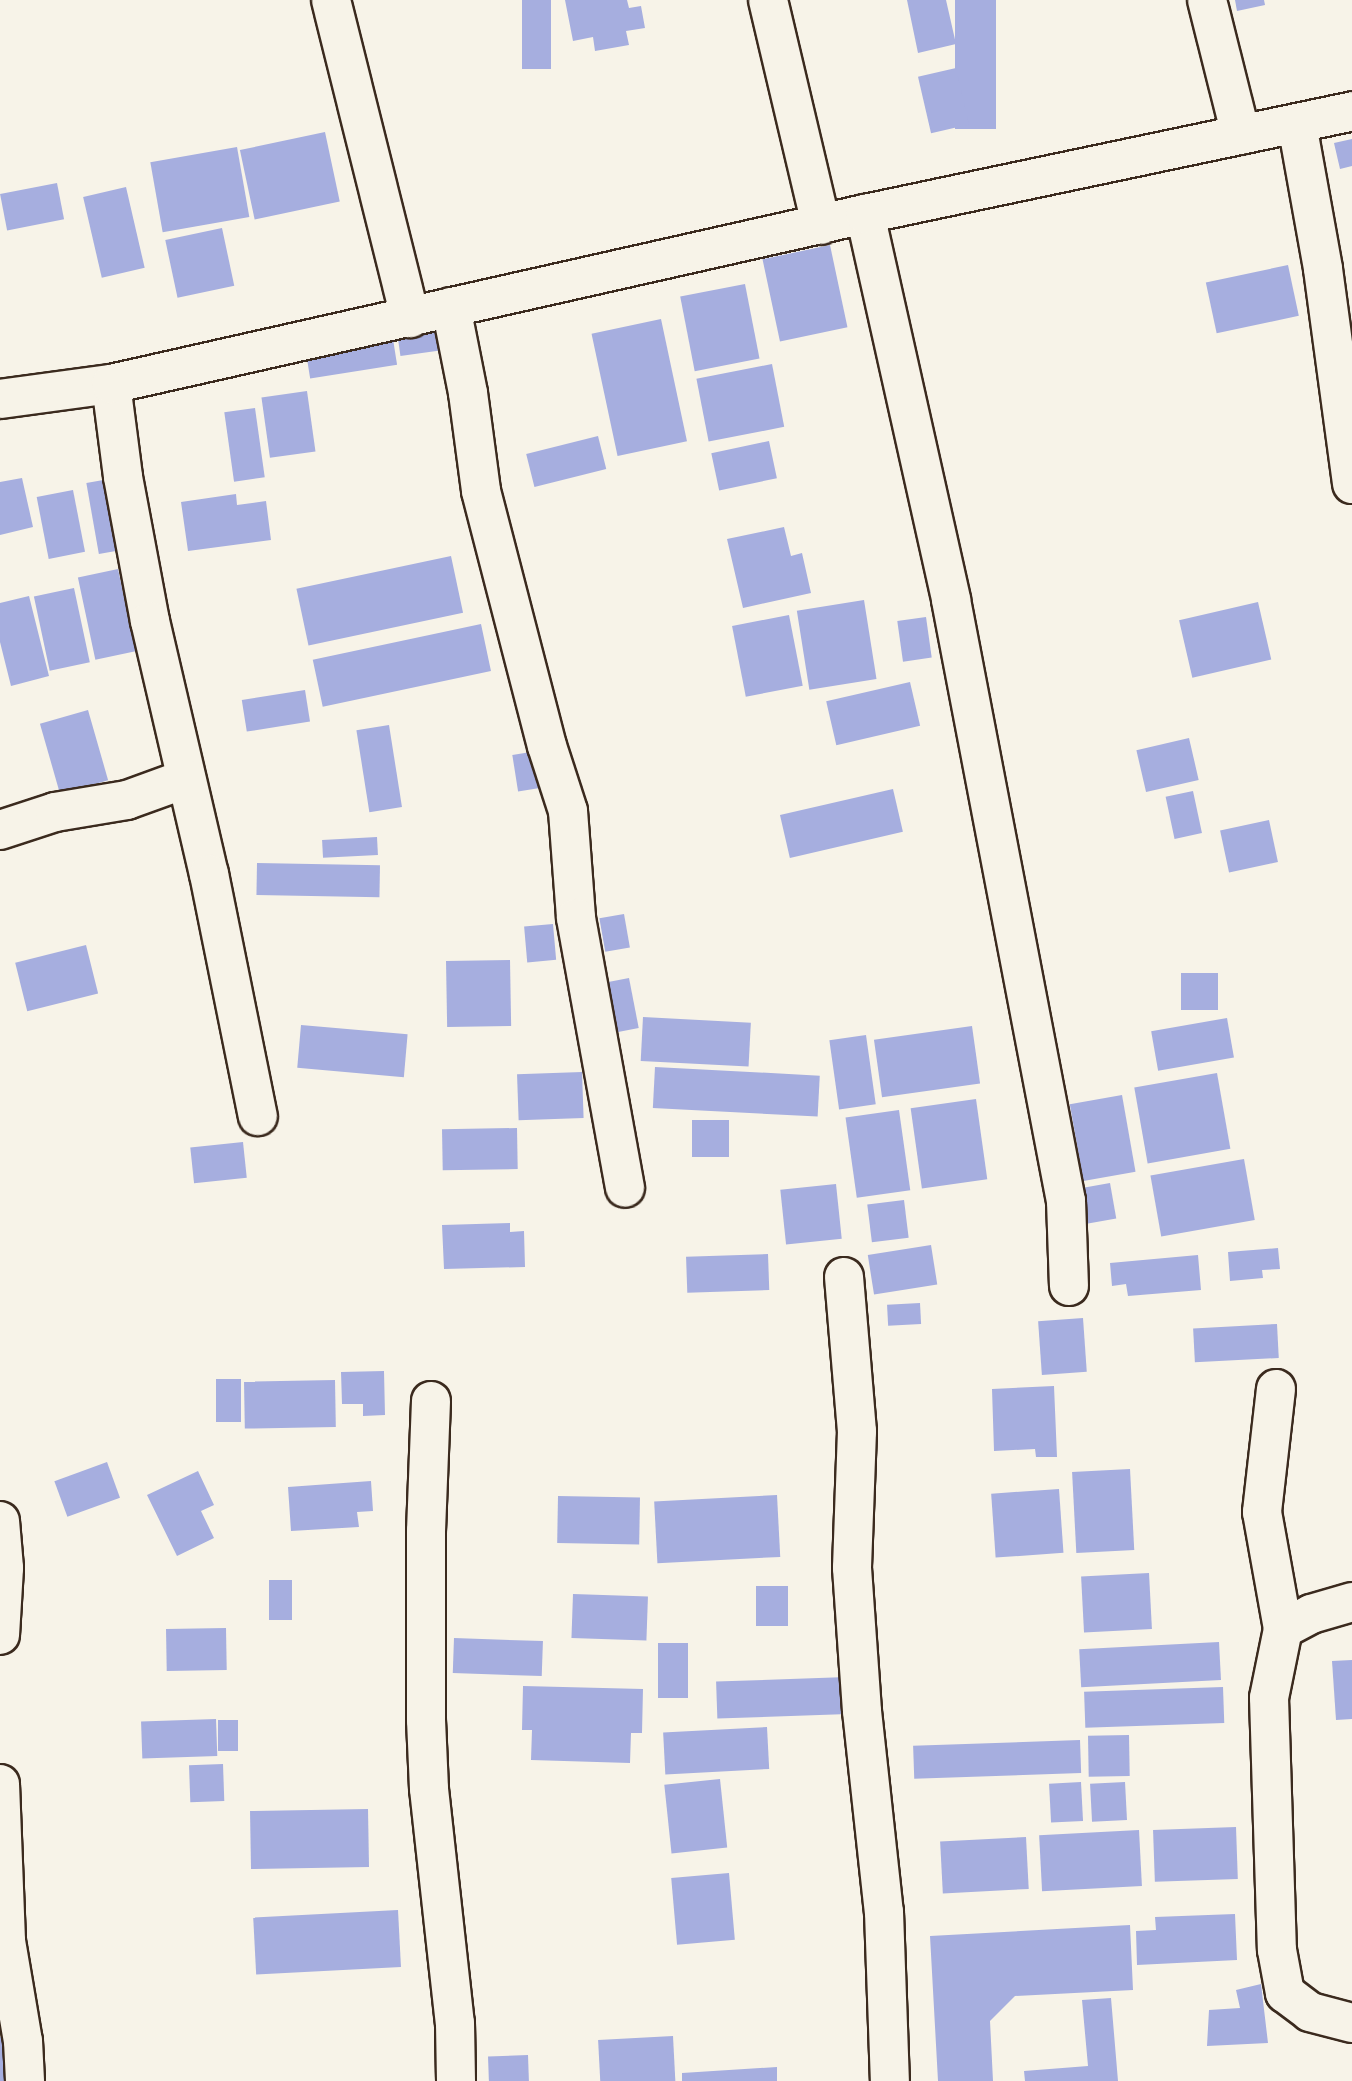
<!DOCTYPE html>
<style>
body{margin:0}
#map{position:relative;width:1352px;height:2081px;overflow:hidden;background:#f7f3e8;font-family:"Gochi Hand",sans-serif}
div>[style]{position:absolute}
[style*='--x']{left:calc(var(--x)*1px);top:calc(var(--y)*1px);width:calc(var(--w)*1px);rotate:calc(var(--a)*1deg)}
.building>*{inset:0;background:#a6aedf;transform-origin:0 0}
.roads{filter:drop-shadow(2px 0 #3b2a1e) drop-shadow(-2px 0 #3b2a1e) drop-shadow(0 2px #3b2a1e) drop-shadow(0 -2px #3b2a1e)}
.minor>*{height:38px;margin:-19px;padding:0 19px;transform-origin:19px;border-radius:19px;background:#f7f3e8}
span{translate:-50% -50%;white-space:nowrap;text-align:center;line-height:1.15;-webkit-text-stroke:5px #f7f3e8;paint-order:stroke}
</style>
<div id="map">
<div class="building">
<i style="left:522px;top:0;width:29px;height:69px"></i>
<i style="clip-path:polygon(565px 0,627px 0,629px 8px,641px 6px,645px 28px,626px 31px,629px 45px,595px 51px,593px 37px,573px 41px)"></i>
<i style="clip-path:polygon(907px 0,946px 0,956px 44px,918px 53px)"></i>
<i style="left:955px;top:0;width:41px;height:129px"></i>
<i style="clip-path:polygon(1235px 0,1264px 0,1265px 5px,1237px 11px)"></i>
<i style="left:956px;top:68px;width:58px;height:39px;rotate:77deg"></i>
<i style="left:325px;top:132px;width:71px;height:87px;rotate:78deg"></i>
<i style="clip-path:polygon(1352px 139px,1352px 166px,1340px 169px,1334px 143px)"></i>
<i style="left:237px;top:147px;width:71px;height:88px;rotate:80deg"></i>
<i style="left:57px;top:183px;width:37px;height:58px;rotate:79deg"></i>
<i style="left:126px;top:187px;width:83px;height:44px;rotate:77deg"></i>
<i style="left:222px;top:228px;width:59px;height:58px;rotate:78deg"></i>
<i style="left:830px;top:245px;width:84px;height:69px;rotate:78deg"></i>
<i style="left:1288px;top:265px;width:52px;height:84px;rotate:78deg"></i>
<i style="left:745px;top:284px;width:76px;height:66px;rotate:79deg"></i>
<i style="left:661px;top:319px;width:125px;height:71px;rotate:78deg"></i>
<i style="left:435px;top:329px;width:22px;height:38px;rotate:82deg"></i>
<i style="left:393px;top:339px;width:26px;height:88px;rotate:81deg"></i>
<i style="left:772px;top:364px;width:64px;height:77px;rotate:79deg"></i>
<i style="left:307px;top:391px;width:61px;height:46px;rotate:82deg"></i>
<i style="left:255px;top:408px;width:70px;height:31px;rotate:82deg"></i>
<i style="left:598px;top:436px;width:34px;height:74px;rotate:76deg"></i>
<i style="left:769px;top:441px;width:38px;height:59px;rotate:78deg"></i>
<i style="clip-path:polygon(22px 478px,33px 527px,0 535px,0 482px)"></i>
<i style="left:109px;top:479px;width:72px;height:23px;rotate:80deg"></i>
<i style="left:73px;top:490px;width:63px;height:37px;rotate:79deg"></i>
<i style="clip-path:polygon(236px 494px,237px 505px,266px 501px,271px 540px,188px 551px,181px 502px)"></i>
<i style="clip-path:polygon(784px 527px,791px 556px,802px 553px,811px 593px,743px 608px,727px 539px)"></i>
<i style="left:451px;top:556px;width:58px;height:158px;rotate:78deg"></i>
<i style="left:118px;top:569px;width:84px;height:41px;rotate:78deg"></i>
<i style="left:74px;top:588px;width:76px;height:41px;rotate:78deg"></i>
<i style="clip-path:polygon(29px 596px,49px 676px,11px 686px,0 642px,0 603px)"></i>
<i style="left:864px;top:600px;width:80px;height:68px;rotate:81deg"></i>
<i style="left:1258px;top:602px;width:59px;height:81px;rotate:77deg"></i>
<i style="left:789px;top:615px;width:72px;height:58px;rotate:79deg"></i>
<i style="left:926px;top:617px;width:41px;height:29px;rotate:82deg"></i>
<i style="left:481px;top:624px;width:48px;height:172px;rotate:78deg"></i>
<i style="left:910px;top:682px;width:45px;height:86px;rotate:77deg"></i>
<i style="left:305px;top:690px;width:32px;height:64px;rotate:81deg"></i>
<i style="left:88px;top:710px;width:73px;height:50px;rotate:74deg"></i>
<i style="left:389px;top:725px;width:83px;height:33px;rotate:81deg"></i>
<i style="left:1189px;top:738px;width:43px;height:54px;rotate:77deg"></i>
<i style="left:537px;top:751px;width:37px;height:25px;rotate:81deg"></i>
<i style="left:893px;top:789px;width:44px;height:116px;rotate:77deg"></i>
<i style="left:1193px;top:791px;width:43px;height:28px;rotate:78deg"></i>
<i style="left:1269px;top:820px;width:43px;height:50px;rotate:78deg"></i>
<i style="left:377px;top:837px;width:18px;height:55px;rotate:87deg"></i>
<i style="left:257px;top:863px;width:123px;height:32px;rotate:1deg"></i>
<i style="left:624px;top:914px;width:34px;height:25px;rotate:80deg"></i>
<i style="left:553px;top:924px;width:36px;height:29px;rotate:85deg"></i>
<i style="left:86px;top:945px;width:50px;height:73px;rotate:76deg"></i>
<i style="left:510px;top:960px;width:66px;height:64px;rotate:89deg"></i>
<i style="left:1181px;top:973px;width:37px;height:37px"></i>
<i style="left:629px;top:978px;width:51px;height:25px;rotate:79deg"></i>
<i style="left:643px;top:1017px;width:108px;height:44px;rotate:3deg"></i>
<i style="left:1227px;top:1018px;width:40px;height:77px;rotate:80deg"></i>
<i style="left:301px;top:1025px;width:107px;height:43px;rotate:5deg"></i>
<i style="left:972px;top:1026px;width:58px;height:99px;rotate:82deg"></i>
<i style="left:866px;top:1035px;width:70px;height:37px;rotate:82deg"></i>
<i style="left:655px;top:1067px;width:165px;height:41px;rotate:3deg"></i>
<i style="left:582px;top:1072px;width:46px;height:65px;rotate:88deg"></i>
<i style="left:1217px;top:1073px;width:77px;height:84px;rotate:80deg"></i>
<i style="left:1122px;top:1095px;width:78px;height:53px;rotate:80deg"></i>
<i style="left:976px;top:1099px;width:81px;height:66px;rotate:82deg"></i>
<i style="left:899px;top:1110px;width:81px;height:54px;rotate:82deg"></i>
<i style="left:692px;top:1120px;width:37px;height:37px"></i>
<i style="left:517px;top:1128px;width:41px;height:75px;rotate:89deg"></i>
<i style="left:243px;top:1142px;width:36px;height:53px;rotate:84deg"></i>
<i style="left:1244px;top:1159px;width:62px;height:95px;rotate:80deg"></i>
<i style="left:1110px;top:1183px;width:36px;height:30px;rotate:80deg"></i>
<i style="left:836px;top:1184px;width:55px;height:56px;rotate:84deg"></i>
<i style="left:904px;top:1200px;width:38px;height:37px;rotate:83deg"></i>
<i style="clip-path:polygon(510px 1223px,510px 1232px,524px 1231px,525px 1267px,444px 1269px,442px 1225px)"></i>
<i style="left:931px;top:1245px;width:40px;height:64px;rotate:81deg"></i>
<i style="clip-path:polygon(1278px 1248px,1280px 1269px,1262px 1270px,1263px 1278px,1230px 1281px,1228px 1252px)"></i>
<i style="left:768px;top:1254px;width:36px;height:82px;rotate:88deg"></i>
<i style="clip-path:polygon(1198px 1255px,1201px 1290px,1128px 1296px,1126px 1284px,1112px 1286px,1110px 1263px)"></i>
<i style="left:920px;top:1303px;width:21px;height:33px;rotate:87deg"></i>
<i style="left:1083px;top:1318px;width:54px;height:45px;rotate:86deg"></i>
<i style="left:1277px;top:1324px;width:34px;height:84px;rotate:87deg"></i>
<i style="clip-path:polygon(384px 1371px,385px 1415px,363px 1416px,363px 1404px,342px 1404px,341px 1372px)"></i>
<i style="left:216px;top:1379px;width:25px;height:43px"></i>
<i style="left:335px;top:1380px;width:47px;height:91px;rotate:89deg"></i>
<i style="clip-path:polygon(1054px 1386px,1057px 1457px,1036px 1457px,1035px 1449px,994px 1451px,992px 1389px)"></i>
<i style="left:107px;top:1462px;width:38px;height:56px;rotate:70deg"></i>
<i style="left:1130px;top:1469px;width:81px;height:58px;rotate:87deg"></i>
<i style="clip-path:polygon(198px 1471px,214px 1505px,201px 1511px,214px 1538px,177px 1556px,147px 1495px)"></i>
<i style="clip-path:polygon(371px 1481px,373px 1511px,357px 1512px,359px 1527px,291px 1531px,288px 1487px)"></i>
<i style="left:1059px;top:1489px;width:64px;height:68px;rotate:86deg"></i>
<i style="left:777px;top:1495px;width:62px;height:123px;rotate:87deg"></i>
<i style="left:558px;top:1496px;width:82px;height:47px;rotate:1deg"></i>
<i style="left:1149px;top:1573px;width:56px;height:68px;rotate:87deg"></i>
<i style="left:292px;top:1580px;width:40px;height:23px;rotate:90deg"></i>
<i style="left:756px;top:1586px;width:32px;height:40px"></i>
<i style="left:573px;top:1594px;width:75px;height:44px;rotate:2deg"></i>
<i style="left:226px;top:1628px;width:42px;height:60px;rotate:89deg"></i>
<i style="left:454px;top:1638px;width:89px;height:35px;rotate:2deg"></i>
<i style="left:1219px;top:1642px;width:38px;height:140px;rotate:87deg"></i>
<i style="left:658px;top:1643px;width:30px;height:55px"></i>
<i style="clip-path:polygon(1352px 1660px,1352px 1719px,1336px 1720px,1332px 1661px)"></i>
<i style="left:847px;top:1677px;width:37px;height:131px;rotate:88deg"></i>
<i style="clip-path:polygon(523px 1686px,643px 1689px,642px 1733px,631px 1733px,630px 1763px,531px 1760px,532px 1730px,522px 1730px)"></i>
<i style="left:1223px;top:1687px;width:36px;height:139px;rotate:88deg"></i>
<i style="left:216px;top:1719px;width:37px;height:75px;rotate:88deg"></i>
<i style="left:218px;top:1720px;width:20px;height:31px"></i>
<i style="left:767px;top:1727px;width:42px;height:104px;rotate:87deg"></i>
<i style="left:1129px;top:1735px;width:41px;height:41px;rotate:89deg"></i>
<i style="left:1080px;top:1740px;width:33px;height:167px;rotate:88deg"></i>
<i style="left:223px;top:1764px;width:37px;height:34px;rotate:88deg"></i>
<i style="left:720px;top:1779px;width:69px;height:56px;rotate:84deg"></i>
<i style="left:1081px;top:1782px;width:39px;height:32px;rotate:87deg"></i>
<i style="left:1125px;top:1782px;width:38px;height:35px;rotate:87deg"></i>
<i style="left:368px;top:1809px;width:58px;height:118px;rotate:89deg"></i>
<i style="left:1236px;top:1827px;width:52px;height:83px;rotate:88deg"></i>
<i style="left:1139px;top:1830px;width:56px;height:100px;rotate:87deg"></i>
<i style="left:1026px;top:1837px;width:52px;height:86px;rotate:87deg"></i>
<i style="left:729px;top:1873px;width:67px;height:58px;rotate:85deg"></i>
<i style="left:398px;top:1910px;width:57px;height:145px;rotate:87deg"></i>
<i style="clip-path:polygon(1235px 1914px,1237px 1960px,1137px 1965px,1136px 1931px,1156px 1930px,1155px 1917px)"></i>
<i style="clip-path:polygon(1130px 1925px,1133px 1990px,1015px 1996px,990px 2021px,993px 2081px,938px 2081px,930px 1936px)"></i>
<i style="clip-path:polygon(1261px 1984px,1268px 2043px,1207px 2046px,1209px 2010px,1240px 2008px,1236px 1990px)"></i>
<i style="clip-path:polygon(1111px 1998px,1118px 2081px,1025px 2081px,1024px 2071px,1088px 2066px,1082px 2000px)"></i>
<i style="left:673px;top:2036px;width:45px;height:75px;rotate:87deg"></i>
<i style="left:0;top:2037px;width:24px;height:44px;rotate:2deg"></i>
<i style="left:528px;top:2055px;width:26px;height:40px;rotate:88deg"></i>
<i style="clip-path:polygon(777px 2067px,777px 2081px,682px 2081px,682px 2073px)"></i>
</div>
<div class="roads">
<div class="minor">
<i style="--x:331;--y:0;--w:328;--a:76"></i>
<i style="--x:768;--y:0;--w:231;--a:76.7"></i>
<i style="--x:1207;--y:0;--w:139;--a:75.9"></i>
<i style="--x:1297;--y:124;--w:147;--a:79.8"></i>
<i style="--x:1323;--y:269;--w:217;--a:82.3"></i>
<i style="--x:865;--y:214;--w:395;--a:77.4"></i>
<i style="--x:951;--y:600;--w:612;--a:79.17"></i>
<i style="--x:1066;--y:1201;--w:85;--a:88"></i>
<i style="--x:451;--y:307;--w:88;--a:78.8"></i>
<i style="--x:468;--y:393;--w:99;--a:82.4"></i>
<i style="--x:481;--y:491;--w:263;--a:75.5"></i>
<i style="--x:547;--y:746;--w:68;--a:72.1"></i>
<i style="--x:568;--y:811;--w:107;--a:85.7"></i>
<i style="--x:576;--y:918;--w:274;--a:79.7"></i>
<i style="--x:111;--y:384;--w:94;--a:82.6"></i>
<i style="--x:123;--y:477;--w:147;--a:79.4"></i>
<i style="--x:150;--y:621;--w:260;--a:76.9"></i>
<i style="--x:209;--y:874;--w:247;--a:78.6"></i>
<i style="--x:0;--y:399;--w:112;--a:-7.7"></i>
<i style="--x:111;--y:384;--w:773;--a:-12.71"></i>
<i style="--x:865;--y:214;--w:498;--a:-11.9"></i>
<i style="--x:0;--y:830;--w:58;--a:-18.1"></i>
<i style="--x:55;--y:812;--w:73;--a:-9.5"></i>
<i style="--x:127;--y:800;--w:62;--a:-19.9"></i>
<i style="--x:844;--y:1277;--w:155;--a:85.2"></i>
<i style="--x:857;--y:1431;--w:137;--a:92.1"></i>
<i style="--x:852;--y:1568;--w:143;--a:86"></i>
<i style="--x:862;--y:1711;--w:202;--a:83.8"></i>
<i style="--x:884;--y:1912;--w:169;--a:88"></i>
<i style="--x:1276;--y:1389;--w:124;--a:96.5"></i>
<i style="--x:1262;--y:1512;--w:119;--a:79.8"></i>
<i style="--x:1283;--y:1629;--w:70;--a:101.5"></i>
<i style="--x:1269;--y:1698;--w:252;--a:88.2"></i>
<i style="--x:1277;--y:1950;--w:44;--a:79.5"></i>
<i style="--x:1285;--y:1993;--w:31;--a:37"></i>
<i style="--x:1310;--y:2012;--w:43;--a:14.7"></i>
<i style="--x:431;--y:1401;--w:130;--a:92.2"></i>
<i style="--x:426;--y:1531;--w:189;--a:90"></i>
<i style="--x:426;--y:1720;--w:69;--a:87.5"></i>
<i style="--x:429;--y:1789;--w:235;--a:83.7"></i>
<i style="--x:455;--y:2023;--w:58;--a:89"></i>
<i style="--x:0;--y:1521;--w:47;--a:85.1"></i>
<i style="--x:4;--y:1568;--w:67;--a:93.4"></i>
<i style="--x:1283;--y:1629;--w:32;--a:-28"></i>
<i style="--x:1311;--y:1614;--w:43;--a:-16.3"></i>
<i style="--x:0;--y:1784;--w:157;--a:87.8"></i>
<i style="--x:6;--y:1941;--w:101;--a:80.4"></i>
<i style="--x:23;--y:2041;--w:40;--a:87.1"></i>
</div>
</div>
</div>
